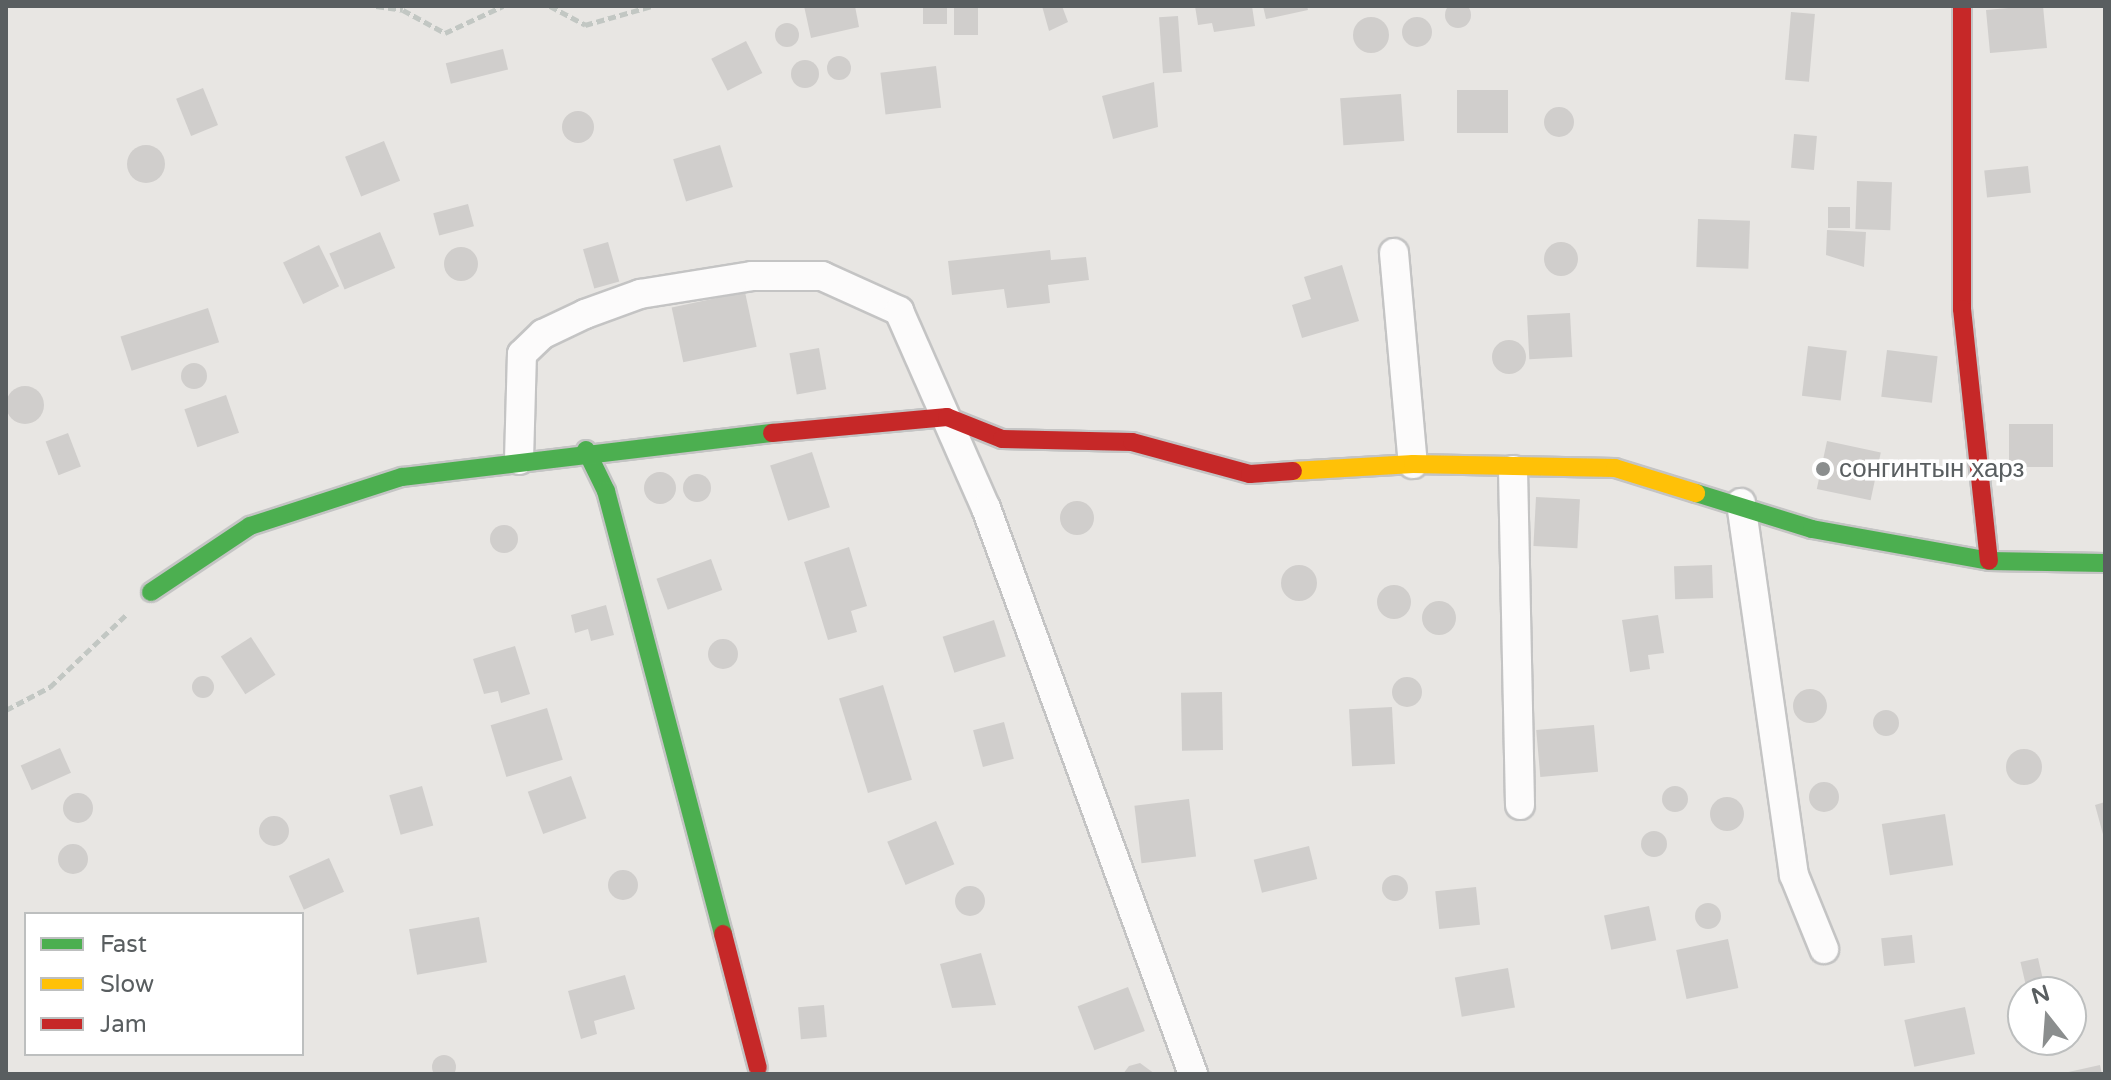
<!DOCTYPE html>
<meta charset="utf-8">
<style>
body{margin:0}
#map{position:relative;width:2111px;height:1080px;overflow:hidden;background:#e8e6e3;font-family:"Varela Round",sans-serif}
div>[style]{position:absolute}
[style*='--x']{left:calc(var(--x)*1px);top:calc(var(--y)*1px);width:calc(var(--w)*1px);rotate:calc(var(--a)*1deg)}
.building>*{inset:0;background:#d0cecc;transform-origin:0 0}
.round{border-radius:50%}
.path>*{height:5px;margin-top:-2.5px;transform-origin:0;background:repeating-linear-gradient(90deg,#c2c7c3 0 8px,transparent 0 12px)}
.roads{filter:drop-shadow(2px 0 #c4c4c4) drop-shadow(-2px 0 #c4c4c4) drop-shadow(0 2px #c4c4c4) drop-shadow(0 -2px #c4c4c4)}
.street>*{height:28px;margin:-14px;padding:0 14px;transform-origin:14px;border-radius:14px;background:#fcfbfb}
.fast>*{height:18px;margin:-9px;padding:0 9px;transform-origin:9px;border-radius:9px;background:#4caf50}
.slow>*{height:18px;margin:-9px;padding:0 9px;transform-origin:9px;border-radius:9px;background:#ffc107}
.jam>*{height:18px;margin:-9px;padding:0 9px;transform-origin:9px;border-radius:9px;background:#c62828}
.dots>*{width:22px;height:22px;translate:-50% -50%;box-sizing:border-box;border:4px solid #fff;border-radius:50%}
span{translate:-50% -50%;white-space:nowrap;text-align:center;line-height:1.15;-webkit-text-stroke:7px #fff;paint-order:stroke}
.poi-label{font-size:26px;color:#595e60}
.left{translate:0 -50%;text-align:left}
.frame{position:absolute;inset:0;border:8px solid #595e60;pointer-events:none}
.legend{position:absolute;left:24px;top:912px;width:280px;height:144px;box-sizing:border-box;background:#fff;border:2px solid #bdbfbf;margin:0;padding:10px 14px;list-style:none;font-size:24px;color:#595e60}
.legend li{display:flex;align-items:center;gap:16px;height:40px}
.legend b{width:40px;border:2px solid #bdbfbf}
.north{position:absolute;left:2007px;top:976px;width:80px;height:80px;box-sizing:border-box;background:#fff;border:2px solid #bdbfbf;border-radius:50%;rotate:343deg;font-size:22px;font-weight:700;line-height:32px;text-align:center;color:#595e60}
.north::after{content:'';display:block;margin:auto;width:28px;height:36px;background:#8b8e8e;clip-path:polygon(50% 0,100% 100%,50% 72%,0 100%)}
</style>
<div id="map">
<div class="building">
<i class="round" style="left:1445px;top:2px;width:26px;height:26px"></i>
<i style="clip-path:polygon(804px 6px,855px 6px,859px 27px,811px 38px)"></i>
<i style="left:923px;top:6px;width:24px;height:18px"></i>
<i style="left:954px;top:6px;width:24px;height:29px"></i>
<i style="clip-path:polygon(1042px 6px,1062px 6px,1068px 22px,1049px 31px)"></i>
<i style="clip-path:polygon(1195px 6px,1252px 6px,1255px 26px,1214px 32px,1212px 23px,1198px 25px)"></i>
<i style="clip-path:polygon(1263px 6px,1307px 6px,1308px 10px,1266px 19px)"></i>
<i style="clip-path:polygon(2031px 6px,2043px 6px,2047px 48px,1990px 53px,1986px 10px)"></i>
<i style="left:1791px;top:12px;width:24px;height:68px;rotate:5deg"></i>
<i style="left:1178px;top:16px;width:56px;height:19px;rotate:86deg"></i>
<i class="round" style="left:1402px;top:17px;width:30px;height:30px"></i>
<i class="round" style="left:1353px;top:17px;width:36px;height:36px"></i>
<i class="round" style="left:775px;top:23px;width:24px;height:24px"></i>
<i style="left:746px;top:41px;width:36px;height:39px;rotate:63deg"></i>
<i style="left:503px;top:49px;width:21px;height:59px;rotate:76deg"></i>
<i class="round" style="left:827px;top:56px;width:24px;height:24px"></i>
<i class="round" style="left:791px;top:60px;width:28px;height:28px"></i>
<i style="left:936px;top:66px;width:42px;height:56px;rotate:83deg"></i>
<i style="clip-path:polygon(1154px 82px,1158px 127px,1113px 139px,1102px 96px)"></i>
<i style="left:203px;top:88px;width:40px;height:29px;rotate:68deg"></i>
<i style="left:1457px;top:90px;width:51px;height:43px"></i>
<i style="left:1401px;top:94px;width:47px;height:61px;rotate:86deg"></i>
<i class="round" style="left:1544px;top:107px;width:30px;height:30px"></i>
<i class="round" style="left:562px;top:111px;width:32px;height:32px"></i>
<i style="left:1794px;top:134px;width:23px;height:34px;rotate:5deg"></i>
<i style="left:384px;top:141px;width:43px;height:42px;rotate:68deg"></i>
<i style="left:720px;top:145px;width:44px;height:49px;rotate:73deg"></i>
<i class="round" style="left:127px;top:145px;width:38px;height:38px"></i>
<i style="left:2028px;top:166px;width:27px;height:44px;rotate:84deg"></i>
<i style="left:1857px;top:181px;width:35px;height:48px;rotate:2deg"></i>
<i style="left:468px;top:204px;width:23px;height:36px;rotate:75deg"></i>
<i style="left:1828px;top:207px;width:22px;height:21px"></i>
<i style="left:1698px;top:219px;width:52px;height:48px;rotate:2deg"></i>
<i style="clip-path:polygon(1827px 230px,1866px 232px,1864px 267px,1826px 255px)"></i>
<i style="left:380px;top:232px;width:39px;height:55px;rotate:67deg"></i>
<i style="left:608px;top:242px;width:41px;height:26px;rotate:74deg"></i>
<i class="round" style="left:1544px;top:242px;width:34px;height:34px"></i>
<i style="left:319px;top:245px;width:46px;height:40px;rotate:64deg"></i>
<i class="round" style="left:444px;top:247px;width:34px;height:34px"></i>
<i style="clip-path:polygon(1050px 250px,1051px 260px,1086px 257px,1089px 280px,1048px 285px,1050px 303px,1007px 308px,1004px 289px,952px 295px,948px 261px)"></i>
<i style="clip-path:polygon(1342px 265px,1359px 321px,1302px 338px,1292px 305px,1311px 299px,1304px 277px)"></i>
<i style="left:745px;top:292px;width:56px;height:75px;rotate:78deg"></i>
<i style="left:208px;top:308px;width:36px;height:92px;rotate:72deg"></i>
<i style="left:1570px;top:313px;width:44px;height:43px;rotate:87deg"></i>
<i class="round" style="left:1492px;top:340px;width:34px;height:34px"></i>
<i style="left:1808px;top:346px;width:39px;height:50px;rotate:7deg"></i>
<i style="left:819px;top:348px;width:42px;height:30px;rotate:80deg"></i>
<i style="left:1887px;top:350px;width:51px;height:47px;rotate:7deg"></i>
<i class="round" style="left:181px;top:363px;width:26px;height:26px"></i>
<i class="round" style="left:6px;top:386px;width:38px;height:38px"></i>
<i style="left:226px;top:395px;width:40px;height:44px;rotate:71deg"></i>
<i style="left:2009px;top:424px;width:44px;height:43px"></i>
<i style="left:68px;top:433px;width:36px;height:24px;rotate:69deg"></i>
<i style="left:1827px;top:441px;width:55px;height:49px;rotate:12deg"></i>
<i style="left:812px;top:452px;width:58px;height:44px;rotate:72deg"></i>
<i class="round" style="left:644px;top:472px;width:32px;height:32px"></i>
<i class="round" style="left:683px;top:474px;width:28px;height:28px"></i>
<i style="left:1536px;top:497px;width:44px;height:49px;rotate:3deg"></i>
<i class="round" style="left:1060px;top:501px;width:34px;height:34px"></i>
<i class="round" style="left:490px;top:525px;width:28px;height:28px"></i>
<i style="clip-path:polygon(849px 547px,867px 606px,851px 611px,857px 632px,828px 640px,804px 562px)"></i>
<i style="left:711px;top:559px;width:33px;height:58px;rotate:70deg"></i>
<i style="left:1712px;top:565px;width:33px;height:38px;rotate:88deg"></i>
<i class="round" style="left:1281px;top:565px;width:36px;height:36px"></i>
<i class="round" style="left:1377px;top:585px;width:34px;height:34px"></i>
<i class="round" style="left:1422px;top:601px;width:34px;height:34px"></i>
<i style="clip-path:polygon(606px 605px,614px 635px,591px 641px,588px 629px,575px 633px,571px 615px)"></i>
<i style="clip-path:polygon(1658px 615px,1664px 653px,1648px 655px,1650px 669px,1630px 672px,1622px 620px)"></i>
<i style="left:994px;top:620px;width:38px;height:54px;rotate:72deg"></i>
<i style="left:251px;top:637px;width:45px;height:36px;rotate:57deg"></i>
<i class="round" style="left:708px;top:639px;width:30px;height:30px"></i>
<i style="clip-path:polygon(515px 646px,530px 694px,501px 703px,498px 691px,484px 694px,473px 659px)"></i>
<i class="round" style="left:192px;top:676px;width:22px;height:22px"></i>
<i class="round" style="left:1392px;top:677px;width:30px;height:30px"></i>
<i style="left:883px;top:685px;width:99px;height:46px;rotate:73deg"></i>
<i class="round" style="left:1793px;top:689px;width:34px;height:34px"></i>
<i style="left:1222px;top:692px;width:58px;height:41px;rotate:89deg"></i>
<i style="left:1392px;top:707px;width:57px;height:43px;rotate:87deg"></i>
<i style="left:547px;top:708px;width:54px;height:59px;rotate:73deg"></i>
<i class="round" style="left:1873px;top:710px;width:26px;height:26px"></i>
<i style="left:1004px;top:722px;width:38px;height:32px;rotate:75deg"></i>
<i style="left:1594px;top:725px;width:47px;height:58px;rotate:85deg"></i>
<i style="left:60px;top:748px;width:27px;height:43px;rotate:66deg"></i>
<i class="round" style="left:2006px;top:749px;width:36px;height:36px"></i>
<i style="left:571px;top:776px;width:45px;height:46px;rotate:70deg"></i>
<i class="round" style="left:1809px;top:782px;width:30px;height:30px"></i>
<i class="round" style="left:1662px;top:786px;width:26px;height:26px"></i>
<i style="left:422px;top:786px;width:41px;height:34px;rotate:74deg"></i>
<i class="round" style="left:63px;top:793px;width:30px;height:30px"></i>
<i class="round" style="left:1710px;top:797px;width:34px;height:34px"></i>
<i style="left:1189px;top:799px;width:58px;height:55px;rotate:83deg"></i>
<i style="clip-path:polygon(2105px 802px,2105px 838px,2104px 838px,2095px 805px)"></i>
<i style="left:1945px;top:814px;width:52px;height:64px;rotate:81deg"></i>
<i class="round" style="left:259px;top:816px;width:30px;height:30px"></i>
<i style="left:936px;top:821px;width:47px;height:53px;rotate:67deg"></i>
<i class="round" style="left:1641px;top:831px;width:26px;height:26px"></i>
<i class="round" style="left:58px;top:844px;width:30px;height:30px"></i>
<i style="left:1309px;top:846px;width:34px;height:57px;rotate:76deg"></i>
<i style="left:329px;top:858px;width:37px;height:44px;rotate:66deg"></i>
<i class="round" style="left:608px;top:870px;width:30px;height:30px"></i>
<i class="round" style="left:1382px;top:875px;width:26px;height:26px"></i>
<i class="round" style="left:955px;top:886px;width:30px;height:30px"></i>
<i style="left:1476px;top:887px;width:38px;height:41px;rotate:84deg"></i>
<i class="round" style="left:1695px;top:903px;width:26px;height:26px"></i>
<i style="left:1649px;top:906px;width:35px;height:46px;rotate:78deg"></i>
<i style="left:479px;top:917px;width:46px;height:71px;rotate:80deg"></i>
<i style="left:1912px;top:935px;width:28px;height:31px;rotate:84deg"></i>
<i style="left:1728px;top:939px;width:50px;height:53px;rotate:78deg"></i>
<i style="clip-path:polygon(981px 953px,996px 1005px,952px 1008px,940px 964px)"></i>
<i style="left:2038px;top:958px;width:31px;height:18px;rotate:77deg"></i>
<i style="left:1508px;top:968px;width:40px;height:54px;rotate:80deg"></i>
<i style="clip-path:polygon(625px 975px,635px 1009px,594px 1021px,597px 1034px,581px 1039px,568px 991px)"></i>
<i style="left:1128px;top:987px;width:47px;height:54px;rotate:69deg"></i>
<i style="left:824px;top:1005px;width:32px;height:26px;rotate:85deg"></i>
<i style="left:1965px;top:1007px;width:48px;height:62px;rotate:78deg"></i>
<i class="round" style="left:432px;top:1055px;width:24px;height:24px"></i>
<i style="clip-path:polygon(1140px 1063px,1155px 1074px,1123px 1074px,1129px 1066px)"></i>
<i style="clip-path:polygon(2100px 1065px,2102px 1074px,2064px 1074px,2064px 1073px)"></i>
</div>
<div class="path">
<i style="--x:376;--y:6;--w:27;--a:8"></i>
<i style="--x:403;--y:10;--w:48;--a:28.7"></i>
<i style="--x:445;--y:33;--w:64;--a:-25"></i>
<i style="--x:550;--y:6;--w:40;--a:28"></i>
<i style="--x:585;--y:25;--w:70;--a:-15.8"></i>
<i style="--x:6;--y:710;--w:50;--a:-27.6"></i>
<i style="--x:50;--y:687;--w:106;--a:-43.5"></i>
</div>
<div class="roads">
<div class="street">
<i style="--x:1394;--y:253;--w:212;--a:84.9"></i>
<i style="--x:519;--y:460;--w:106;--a:-88.4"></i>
<i style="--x:522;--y:354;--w:29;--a:-44"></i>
<i style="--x:543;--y:334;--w:47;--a:-25.5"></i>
<i style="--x:585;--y:314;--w:59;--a:-20"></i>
<i style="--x:640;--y:294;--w:113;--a:-9.1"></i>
<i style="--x:752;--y:276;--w:70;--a:0"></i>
<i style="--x:822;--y:276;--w:85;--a:24.4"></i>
<i style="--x:899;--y:311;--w:215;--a:66.2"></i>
<i style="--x:986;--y:508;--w:603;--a:69.91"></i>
<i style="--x:1513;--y:470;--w:335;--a:88.8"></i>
<i style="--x:1741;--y:503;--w:376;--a:81.9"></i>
<i style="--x:1794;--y:875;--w:80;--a:67.9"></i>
</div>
<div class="fast">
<i style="--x:586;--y:450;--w:46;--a:64"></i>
<i style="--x:606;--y:491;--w:458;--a:75.2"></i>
<i style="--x:1696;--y:493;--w:121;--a:17.2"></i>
<i style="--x:1812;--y:529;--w:180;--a:10.2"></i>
<i style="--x:1989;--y:561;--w:116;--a:1"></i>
<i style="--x:151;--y:592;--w:119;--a:-33.7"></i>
<i style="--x:250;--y:526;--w:160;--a:-17.9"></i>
<i style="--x:402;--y:477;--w:373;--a:-6.8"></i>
</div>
<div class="slow">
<i style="--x:1293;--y:471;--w:120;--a:-3.3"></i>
<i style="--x:1413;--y:464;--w:202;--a:1.1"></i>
<i style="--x:1615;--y:468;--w:85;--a:17.2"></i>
</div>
<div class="jam">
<i style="--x:1962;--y:6;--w:303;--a:90"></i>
<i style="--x:1962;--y:309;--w:253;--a:83.9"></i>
<i style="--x:772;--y:433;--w:176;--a:-5.2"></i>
<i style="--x:947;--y:417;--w:59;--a:21.8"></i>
<i style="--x:1002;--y:439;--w:130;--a:1.3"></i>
<i style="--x:1132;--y:442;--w:122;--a:15.2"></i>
<i style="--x:1250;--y:474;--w:43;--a:-4"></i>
<i style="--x:723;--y:934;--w:138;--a:75.4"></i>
</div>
</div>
<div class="dots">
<i style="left:1823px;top:469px;background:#8b8e8e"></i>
</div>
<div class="poi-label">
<span class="left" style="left:1839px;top:469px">сонгинтын харз</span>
</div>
<div class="frame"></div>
<ul class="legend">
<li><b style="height:10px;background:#4caf50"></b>Fast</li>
<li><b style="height:10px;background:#ffc107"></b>Slow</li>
<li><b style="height:10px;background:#c62828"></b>Jam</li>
</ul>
<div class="north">N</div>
</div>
